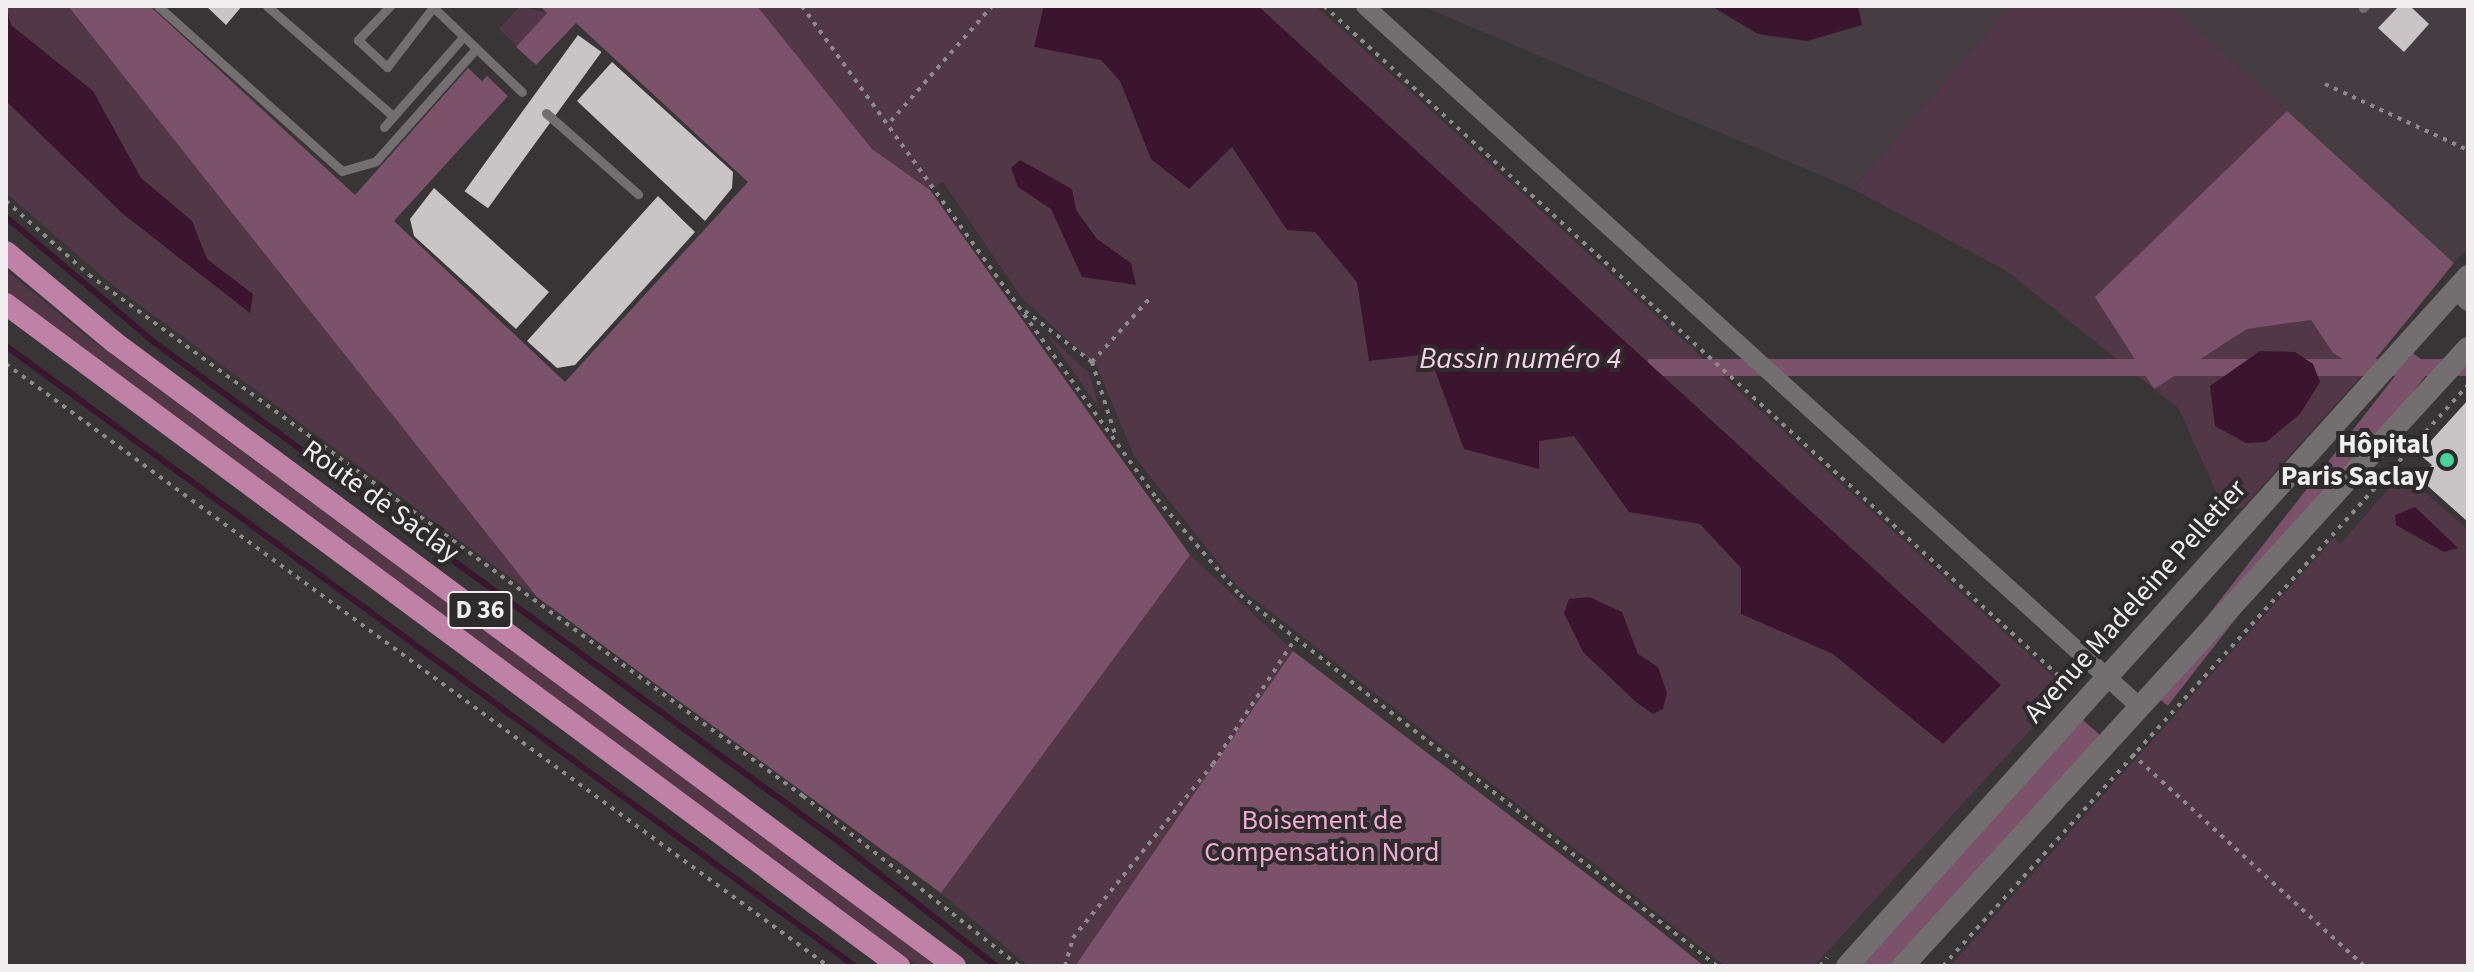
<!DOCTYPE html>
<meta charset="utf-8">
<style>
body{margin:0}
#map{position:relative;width:2474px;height:972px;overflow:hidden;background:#383536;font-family:"Source Sans 3",sans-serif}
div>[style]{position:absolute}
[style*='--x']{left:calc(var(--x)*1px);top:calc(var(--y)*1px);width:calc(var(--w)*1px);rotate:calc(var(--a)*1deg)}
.built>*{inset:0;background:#453d42}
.green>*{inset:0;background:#523746}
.forest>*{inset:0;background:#7c516a;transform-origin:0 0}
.water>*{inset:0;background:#3a152d}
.stream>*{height:6px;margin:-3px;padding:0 3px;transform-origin:3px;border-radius:3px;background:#3a152d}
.building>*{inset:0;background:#c9c5c7;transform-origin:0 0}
.path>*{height:4px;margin-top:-2px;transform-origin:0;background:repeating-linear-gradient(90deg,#8c8a8b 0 4px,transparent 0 10px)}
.service>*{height:9px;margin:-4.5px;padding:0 4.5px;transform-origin:4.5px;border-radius:4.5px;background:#736f71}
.minor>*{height:18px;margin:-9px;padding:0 9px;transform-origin:9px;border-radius:9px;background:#736f71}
.tertiary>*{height:22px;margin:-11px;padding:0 11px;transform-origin:11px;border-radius:11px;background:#736f71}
.primary>*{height:22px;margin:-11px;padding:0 11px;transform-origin:11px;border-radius:11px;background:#bf81a6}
.dots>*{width:22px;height:22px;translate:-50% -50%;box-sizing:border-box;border:4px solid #2e2b2c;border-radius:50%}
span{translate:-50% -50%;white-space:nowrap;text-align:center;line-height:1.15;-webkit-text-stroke:8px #2e2b2c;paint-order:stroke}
.shield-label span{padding:2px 6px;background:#2e2b2c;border:2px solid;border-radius:6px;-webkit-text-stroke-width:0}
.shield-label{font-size:26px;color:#f0eeef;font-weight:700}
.poi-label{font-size:28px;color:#f0eeef;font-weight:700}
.right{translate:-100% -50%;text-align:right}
.street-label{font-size:28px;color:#f0eeef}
.park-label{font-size:28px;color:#f1aad3}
.water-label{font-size:30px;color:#fcd0e8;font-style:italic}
.frame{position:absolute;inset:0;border:8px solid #f0eeef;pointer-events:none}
</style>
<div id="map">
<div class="built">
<i style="clip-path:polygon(1422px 6px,2010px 6px,1853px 189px)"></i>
<i style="clip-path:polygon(2171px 6px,2468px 6px,2468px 248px,2454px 263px)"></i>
</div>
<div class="green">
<i style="clip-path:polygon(6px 6px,68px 6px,537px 597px,110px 283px,6px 193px)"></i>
<i style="clip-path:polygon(520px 6px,547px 13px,517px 46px,499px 29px)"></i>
<i style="clip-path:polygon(757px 6px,1316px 6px,2059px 682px,2025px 719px,2033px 727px,1814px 966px,1725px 966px,1235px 584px,1134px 456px,1097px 367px,1022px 298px,943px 182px,930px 190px,872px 149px)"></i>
<i style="clip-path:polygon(2010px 6px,2171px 6px,2287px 111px,2095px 298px,2220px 347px,2247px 329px,2311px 320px,2333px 353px,2364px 373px,2243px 507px,2225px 512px,2179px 409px,2007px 271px,1853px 189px)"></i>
<i style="clip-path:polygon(6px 270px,81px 332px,938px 966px,918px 966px,6px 293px)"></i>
<i style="clip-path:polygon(1046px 333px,1089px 373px,1100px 410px)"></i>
<i style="clip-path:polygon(2403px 473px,2468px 530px,2468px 966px,1950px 966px,2334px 538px,2340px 544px)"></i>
<i style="clip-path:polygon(1190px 555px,1293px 651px,1075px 966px,1028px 966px,941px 893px)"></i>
</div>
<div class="forest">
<i style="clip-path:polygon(68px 6px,150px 6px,355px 195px,468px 68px,482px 81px,487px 76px,508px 96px,394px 221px,565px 382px,748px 182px,576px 23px,536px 65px,516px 47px,547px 13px,540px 6px,757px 6px,872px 149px,930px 190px,1190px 555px,941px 893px,537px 597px)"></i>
<i style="clip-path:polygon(2287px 111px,2454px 263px,2364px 373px,2333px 353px,2311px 320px,2247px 329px,2154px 389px,2095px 297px)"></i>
<i style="left:2413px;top:353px;width:24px;height:429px;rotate:38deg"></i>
<i style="left:2468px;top:359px;width:17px;height:820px;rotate:90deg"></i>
<i style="clip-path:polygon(1293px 651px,1633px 909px,1704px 966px,1075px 966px)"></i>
<i style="left:2082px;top:719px;width:24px;height:335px;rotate:42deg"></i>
</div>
<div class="water">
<i style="clip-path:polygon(6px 6px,11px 25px,93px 91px,141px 178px,192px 221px,207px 259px,253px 294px,250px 313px,123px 214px,6px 101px)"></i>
<i style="clip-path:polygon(1044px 6px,1258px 6px,2001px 685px,1943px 744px,1833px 654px,1741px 614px,1741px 568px,1700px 524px,1629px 512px,1574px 436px,1539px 441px,1539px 469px,1464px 449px,1429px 354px,1369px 361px,1357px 282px,1315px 232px,1287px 230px,1232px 147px,1189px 189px,1151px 159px,1120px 81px,1101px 60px,1034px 47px)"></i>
<i style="clip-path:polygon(1711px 6px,1858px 6px,1862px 25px,1807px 41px,1758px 34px)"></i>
<i style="clip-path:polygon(1020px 160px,1072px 189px,1076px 210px,1097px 239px,1131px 263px,1136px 285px,1082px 277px,1051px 209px,1018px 187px,1011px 168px)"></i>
<i style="clip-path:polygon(2260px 351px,2295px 352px,2313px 364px,2320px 382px,2300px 414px,2266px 442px,2246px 443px,2215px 426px,2210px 386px)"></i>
<i style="clip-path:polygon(2415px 507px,2458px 548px,2444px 552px,2396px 525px,2395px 515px)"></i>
<i style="clip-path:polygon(1589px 597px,1622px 612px,1638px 654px,1658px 667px,1667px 693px,1663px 709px,1653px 714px,1636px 702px,1583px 652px,1564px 613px,1569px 599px)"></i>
</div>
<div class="stream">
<i style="--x:6;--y:217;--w:195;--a:40.2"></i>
<i style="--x:155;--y:343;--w:847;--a:36.11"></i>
<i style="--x:839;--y:842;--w:200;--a:38.3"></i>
<i style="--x:6;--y:346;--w:1051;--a:36.14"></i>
</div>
<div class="building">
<i style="clip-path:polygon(206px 6px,242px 6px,226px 25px)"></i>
<i style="clip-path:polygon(2399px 6px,2410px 6px,2429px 24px,2404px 52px,2378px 28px)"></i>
<i style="left:578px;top:35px;width:29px;height:193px;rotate:36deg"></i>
<i style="clip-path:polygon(612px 62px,733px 172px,732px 188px,705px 221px,577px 101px)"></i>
<i style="clip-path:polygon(434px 188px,549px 292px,516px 329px,414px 236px,410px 219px)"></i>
<i style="clip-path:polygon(658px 196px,695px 232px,575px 365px,557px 368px,527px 341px)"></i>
<i style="clip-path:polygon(2468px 400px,2468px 522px,2420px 479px,2432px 465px,2419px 454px)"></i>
</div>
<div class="path">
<i style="--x:802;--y:6;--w:608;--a:54.24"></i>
<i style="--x:1157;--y:499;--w:127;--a:49.2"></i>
<i style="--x:1240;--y:595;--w:604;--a:37.87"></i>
<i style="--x:1324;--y:6;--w:993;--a:42.35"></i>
<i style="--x:2058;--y:675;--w:19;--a:69"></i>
<i style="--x:2325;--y:84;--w:157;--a:24.8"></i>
<i style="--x:891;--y:121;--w:153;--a:-48.7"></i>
<i style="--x:6;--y:201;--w:111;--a:41.7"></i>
<i style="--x:89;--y:275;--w:884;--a:36.12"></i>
<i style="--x:803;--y:796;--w:275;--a:38.2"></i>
<i style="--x:1025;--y:311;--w:84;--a:37.3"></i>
<i style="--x:1092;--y:362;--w:79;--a:72.3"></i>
<i style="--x:1092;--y:362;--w:88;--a:-47.8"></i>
<i style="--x:6;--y:364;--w:1019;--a:36.22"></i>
<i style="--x:2132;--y:754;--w:314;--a:42.4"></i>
<i style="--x:1065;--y:966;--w:29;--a:-74"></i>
<i style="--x:1073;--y:938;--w:223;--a:-51.2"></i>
<i style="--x:1213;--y:764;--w:146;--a:-56.7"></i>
<i style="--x:1820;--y:966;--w:11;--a:-49"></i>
<i style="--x:1943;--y:966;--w:783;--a:-47.9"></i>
</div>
<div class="service">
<i style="--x:158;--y:6;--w:247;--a:41.9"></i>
<i style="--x:342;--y:171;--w:35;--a:-16"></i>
<i style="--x:376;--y:161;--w:149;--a:-48.3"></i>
<i style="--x:267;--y:6;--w:167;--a:41.1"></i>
<i style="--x:390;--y:6;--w:47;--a:133.3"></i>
<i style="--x:358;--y:40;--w:40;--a:43"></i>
<i style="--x:387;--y:67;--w:77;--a:-52.4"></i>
<i style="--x:433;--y:7;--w:123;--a:43.7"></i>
<i style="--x:2363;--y:8;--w:3;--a:-45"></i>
<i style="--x:546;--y:113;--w:123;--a:41.4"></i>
<i style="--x:384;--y:127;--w:120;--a:-48.7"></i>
</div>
<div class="minor">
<i style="--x:1365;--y:6;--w:1046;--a:42.13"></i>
<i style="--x:2455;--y:290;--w:18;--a:43"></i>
</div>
<div class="tertiary">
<i style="--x:1847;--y:966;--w:928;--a:-48.01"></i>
<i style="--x:1903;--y:966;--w:837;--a:-47.57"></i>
</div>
<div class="primary">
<i style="--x:6;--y:252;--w:141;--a:39.8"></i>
<i style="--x:114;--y:342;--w:1047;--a:36.57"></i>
<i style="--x:6;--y:304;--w:1112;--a:36.55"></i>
</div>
<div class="dots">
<i style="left:2447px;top:460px;background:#46d49e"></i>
</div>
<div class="shield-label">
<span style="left:480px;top:610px">D 36</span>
</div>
<div class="poi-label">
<span class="right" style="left:2429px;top:460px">Hôpital<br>Paris Saclay</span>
</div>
<div class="street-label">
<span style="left:381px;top:501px;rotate:36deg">Route de Saclay</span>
<span style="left:2135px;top:601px;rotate:-48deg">Avenue Madeleine Pelletier</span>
</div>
<div class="park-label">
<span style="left:1322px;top:836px">Boisement de<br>Compensation Nord</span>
</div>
<div class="water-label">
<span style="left:1520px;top:359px">Bassin numéro 4</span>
</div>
<div class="frame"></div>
</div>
